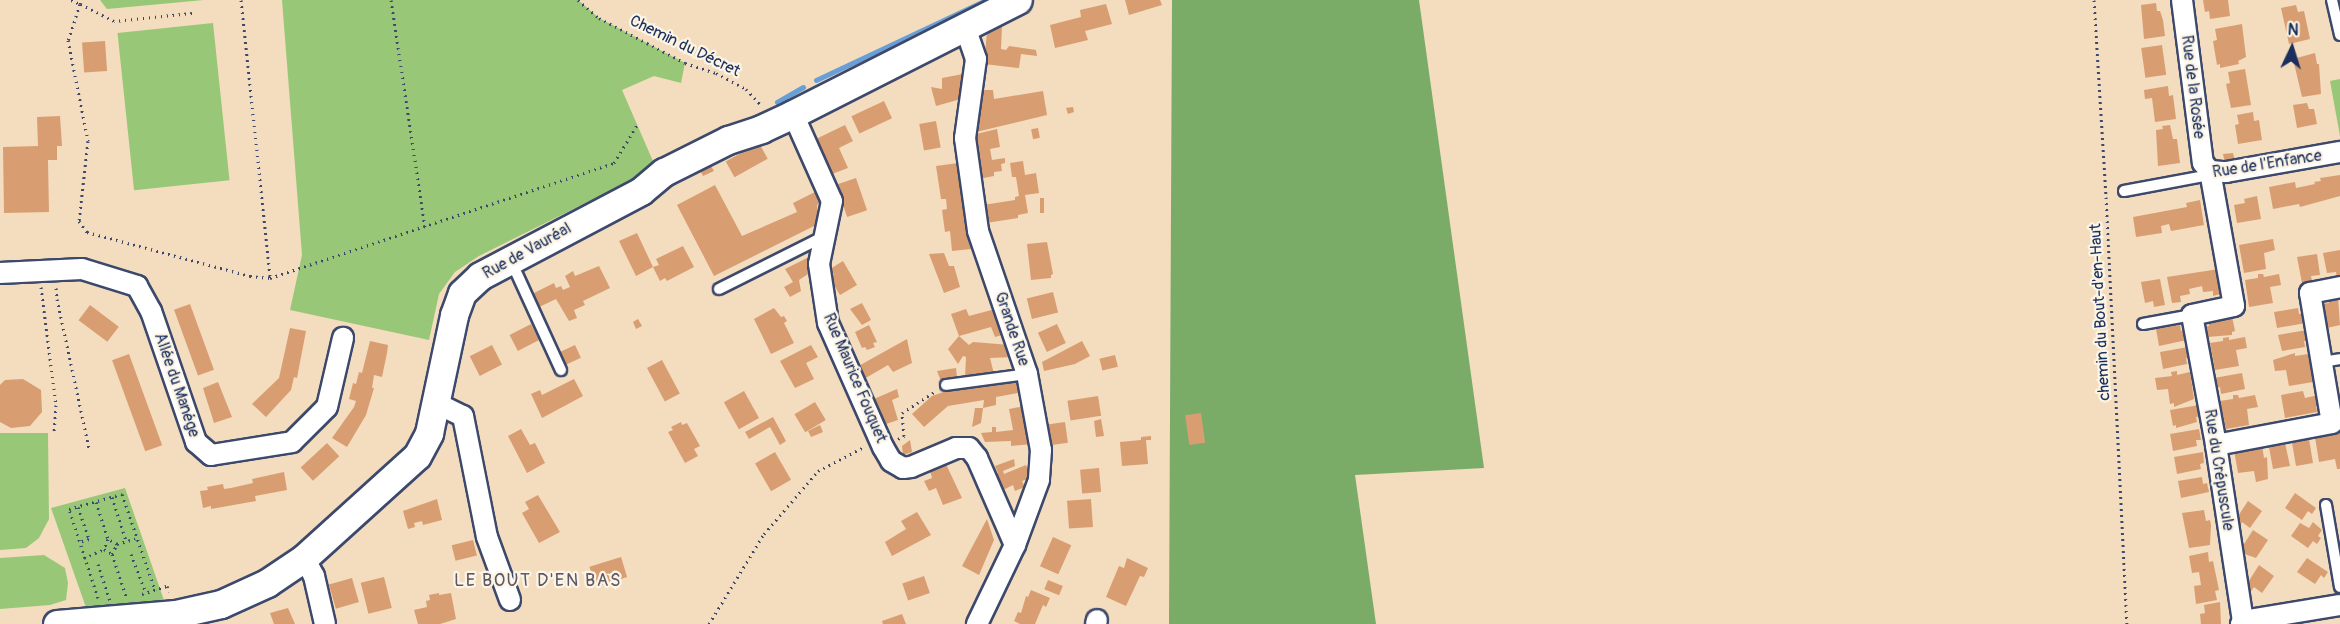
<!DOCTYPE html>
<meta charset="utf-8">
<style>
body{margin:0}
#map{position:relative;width:2340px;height:624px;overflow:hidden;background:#f4dcbe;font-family:Pangolin,sans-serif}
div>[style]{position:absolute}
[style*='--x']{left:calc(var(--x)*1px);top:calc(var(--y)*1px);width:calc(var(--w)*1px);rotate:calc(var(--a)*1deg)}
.green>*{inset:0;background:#98c877;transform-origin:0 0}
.forest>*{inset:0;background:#7aac68}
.stream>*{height:5px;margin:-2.5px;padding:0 2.5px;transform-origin:2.5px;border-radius:2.5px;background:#689fd6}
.building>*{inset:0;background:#d89e72;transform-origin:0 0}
.path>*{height:3px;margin-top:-1.5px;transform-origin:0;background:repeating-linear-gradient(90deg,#3c496c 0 1.5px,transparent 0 6px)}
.roads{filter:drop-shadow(2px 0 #3c496c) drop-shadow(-2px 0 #3c496c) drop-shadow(0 2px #3c496c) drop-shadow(0 -2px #3c496c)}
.lane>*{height:10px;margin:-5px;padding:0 5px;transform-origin:5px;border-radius:5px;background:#fff}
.street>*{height:20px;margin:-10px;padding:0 10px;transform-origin:10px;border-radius:10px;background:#fff}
.secondary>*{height:27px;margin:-13.5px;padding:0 13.5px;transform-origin:13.5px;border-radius:13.5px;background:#fff}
span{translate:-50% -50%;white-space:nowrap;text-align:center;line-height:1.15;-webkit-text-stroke:4.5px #fcf5e5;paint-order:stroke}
.street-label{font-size:16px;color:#1b2f5e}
.neighbourhood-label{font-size:18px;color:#5d5665;letter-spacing:1.5px}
.north{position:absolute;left:2262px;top:18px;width:60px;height:60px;-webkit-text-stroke:4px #fcf5e5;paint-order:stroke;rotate:4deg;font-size:16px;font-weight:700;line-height:24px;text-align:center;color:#1b2f5e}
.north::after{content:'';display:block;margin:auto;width:21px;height:27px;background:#1b2f5e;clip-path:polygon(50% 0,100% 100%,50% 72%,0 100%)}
</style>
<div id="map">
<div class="green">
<i style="clip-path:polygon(100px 0,204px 0,107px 9px)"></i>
<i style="clip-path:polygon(282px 0,578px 0,599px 18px,685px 63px,681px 83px,654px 76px,622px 90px,656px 168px,479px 256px,455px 272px,439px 294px,429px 340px,290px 310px,302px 255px)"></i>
<i style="left:213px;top:23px;width:158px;height:96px;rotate:84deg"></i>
<i style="clip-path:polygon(2340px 79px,2340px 136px,2330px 81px)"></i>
<i style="clip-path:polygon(0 433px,48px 433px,49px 519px,39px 538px,26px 548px,0 550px)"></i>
<i style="clip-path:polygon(125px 488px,167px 609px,89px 616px,51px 508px)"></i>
<i style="clip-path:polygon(44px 555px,65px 568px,68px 583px,66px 600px,50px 605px,0 609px,0 558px)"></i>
</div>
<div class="forest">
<i style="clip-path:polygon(1172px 0,1419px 0,1484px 468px,1355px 475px,1376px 624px,1169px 624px)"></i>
</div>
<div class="stream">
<i style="--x:816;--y:80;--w:188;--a:-25.2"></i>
<i style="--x:777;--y:102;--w:30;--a:-30"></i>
</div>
<div class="building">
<i style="clip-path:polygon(1125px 0,1160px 0,1162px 5px,1129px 15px)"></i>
<i style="clip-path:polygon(2203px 0,2228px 0,2230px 16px,2210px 19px,2209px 11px,2205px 12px)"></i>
<i style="clip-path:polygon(2156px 3px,2157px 11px,2160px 11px,2163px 20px,2165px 36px,2144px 39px,2141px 5px)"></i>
<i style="clip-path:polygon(1106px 4px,1112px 24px,1085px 31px,1088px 40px,1055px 48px,1050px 25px,1081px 17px,1080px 10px)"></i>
<i style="clip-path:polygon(2296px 5px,2298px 12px,2304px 11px,2310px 39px,2289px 44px,2281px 8px)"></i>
<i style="clip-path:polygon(2242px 24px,2246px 57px,2238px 61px,2239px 64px,2220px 68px,2220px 64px,2217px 65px,2213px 41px,2217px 40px,2215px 29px)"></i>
<i style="clip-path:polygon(1002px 26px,1001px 49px,1006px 50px,1009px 46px,1036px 50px,1037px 56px,1021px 54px,1019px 68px,984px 64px,987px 32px)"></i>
<i style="left:105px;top:41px;width:30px;height:23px;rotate:86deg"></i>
<i style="left:2162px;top:45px;width:30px;height:21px;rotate:82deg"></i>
<i style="clip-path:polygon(2315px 53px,2317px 64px,2319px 64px,2321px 94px,2302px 97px,2293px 59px)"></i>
<i style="clip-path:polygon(2245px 69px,2251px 105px,2231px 108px,2226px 84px,2230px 83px,2228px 72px)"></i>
<i style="clip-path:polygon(963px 74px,961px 99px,936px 106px,931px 87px,942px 89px,942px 78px)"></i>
<i style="clip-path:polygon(2168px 86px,2169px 96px,2173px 95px,2176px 119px,2155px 122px,2152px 98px,2145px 99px,2144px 90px)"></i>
<i style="clip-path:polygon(980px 90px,993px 90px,994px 99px,1043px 91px,1047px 115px,976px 132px)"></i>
<i style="left:884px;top:101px;width:19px;height:36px;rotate:65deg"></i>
<i style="clip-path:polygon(2307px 103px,2309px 109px,2314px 109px,2317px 124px,2297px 128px,2293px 105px)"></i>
<i style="clip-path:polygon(1073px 107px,1074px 112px,1068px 114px,1066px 108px)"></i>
<i style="clip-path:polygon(2253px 112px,2254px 121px,2259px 120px,2262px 140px,2238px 144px,2235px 125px,2239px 124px,2237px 115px)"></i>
<i style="clip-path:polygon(60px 116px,62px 146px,57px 146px,57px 160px,48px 160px,49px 212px,4px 213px,3px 147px,38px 146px,37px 117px)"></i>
<i style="left:936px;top:121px;width:27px;height:17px;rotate:80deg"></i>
<i style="clip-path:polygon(845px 125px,853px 141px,839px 148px,848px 168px,832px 174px,816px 139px)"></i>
<i style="clip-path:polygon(2170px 125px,2173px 139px,2177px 139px,2180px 163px,2158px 166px,2156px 130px,2163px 129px,2162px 126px)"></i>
<i style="left:1038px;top:128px;width:10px;height:7px;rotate:79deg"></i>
<i style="clip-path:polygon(997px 129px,1000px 147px,990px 149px,992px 160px,1005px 158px,1005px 163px,1001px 164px,1002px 171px,994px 172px,994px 176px,979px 179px,972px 135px)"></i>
<i style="left:759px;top:143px;width:18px;height:38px;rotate:61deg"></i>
<i style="clip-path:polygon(2233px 153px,2235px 161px,2225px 163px,2223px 154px)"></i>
<i style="clip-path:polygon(1023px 161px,1025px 175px,1036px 173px,1039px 193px,1025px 195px,1028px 213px,1018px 215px,1018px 218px,986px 223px,983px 205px,1015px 200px,1015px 197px,1019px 196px,1016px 177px,1012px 177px,1010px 163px)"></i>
<i style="clip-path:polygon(958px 163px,971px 249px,952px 251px,950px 231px,945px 232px,942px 210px,947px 209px,946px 199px,941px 199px,936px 166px)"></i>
<i style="clip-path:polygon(711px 166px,714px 171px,703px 176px,701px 172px)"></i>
<i style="clip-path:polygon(2340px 175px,2340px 196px,2300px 207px,2299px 204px,2273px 209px,2269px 187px,2295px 182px,2296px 188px,2315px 184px,2314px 182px,2321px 181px,2320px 178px)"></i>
<i style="left:856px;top:178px;width:34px;height:21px;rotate:71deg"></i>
<i style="clip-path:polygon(715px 185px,742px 236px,797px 212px,793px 203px,817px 191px,820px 203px,817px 205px,818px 224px,714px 276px,677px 205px)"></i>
<i style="clip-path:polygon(2257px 196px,2261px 219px,2237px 223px,2234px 205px,2245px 203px,2244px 199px)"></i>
<i style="left:1040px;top:198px;width:4px;height:15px"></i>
<i style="clip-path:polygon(2200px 200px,2204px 225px,2171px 231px,2169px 224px,2161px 226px,2162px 233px,2136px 237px,2133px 217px,2187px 207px,2186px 203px)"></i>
<i style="clip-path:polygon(637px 233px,653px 267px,659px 265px,656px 259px,683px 246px,694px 267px,667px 281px,665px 278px,660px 281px,653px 267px,636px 276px,619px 241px)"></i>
<i style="clip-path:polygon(2273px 239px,2275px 250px,2264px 253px,2266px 269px,2244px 273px,2239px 245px)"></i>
<i style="clip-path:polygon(1047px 242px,1053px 274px,1051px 275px,1051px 278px,1031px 280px,1027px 244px)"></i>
<i style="clip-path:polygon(2340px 250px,2340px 276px,2337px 277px,2336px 272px,2327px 273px,2323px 253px)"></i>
<i style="clip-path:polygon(944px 253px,949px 266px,954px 266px,960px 287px,944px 293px,929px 254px)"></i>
<i style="clip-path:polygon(2317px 254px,2320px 275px,2311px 276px,2312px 281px,2302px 283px,2297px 257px)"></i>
<i style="clip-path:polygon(811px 256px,808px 274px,799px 280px,801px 291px,790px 297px,784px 287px,793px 282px,785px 269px)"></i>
<i style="clip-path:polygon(843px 261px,857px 285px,840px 295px,829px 277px,834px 274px,830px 269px)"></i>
<i style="clip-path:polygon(599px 266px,610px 288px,583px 301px,585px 305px,574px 310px,577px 318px,569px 321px,556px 299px,535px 309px,528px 296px,554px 283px,556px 288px,561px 286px,563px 290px,570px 287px,565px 276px,573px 271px,575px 276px)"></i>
<i style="clip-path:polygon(2219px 269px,2224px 293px,2213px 296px,2213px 291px,2203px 292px,2202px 286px,2189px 289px,2190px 294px,2180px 296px,2181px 302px,2172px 303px,2167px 277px)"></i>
<i style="clip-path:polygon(2258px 274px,2263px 274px,2264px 277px,2279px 274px,2281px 285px,2270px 287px,2273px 303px,2249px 307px,2245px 280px,2258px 278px)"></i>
<i style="clip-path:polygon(2160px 279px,2165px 305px,2154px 307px,2153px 301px,2145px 303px,2141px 282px)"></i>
<i style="left:1053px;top:292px;width:21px;height:27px;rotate:76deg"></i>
<i style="clip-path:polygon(2338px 297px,2340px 325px,2327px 328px,2322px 304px,2329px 303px,2328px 299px)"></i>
<i style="clip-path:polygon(862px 303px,871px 320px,862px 325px,850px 309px)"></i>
<i style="left:190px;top:304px;width:70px;height:17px;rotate:70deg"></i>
<i style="left:90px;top:305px;width:36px;height:19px;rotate:37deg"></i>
<i style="clip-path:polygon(774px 308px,781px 317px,784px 316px,787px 321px,784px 323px,794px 343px,771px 354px,754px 319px)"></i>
<i style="clip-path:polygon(999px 308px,1009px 333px,995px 337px,991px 327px,959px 336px,951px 314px,966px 309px,969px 316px)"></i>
<i style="clip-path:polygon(2298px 308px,2299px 314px,2304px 313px,2306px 323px,2277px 328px,2274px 312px)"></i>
<i style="clip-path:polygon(2232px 316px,2235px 331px,2232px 332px,2232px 335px,2207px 337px,2205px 327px,2209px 326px,2208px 320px)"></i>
<i style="clip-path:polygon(638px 319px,642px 326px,636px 329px,633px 322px)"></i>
<i style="left:531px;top:324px;width:18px;height:24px;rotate:63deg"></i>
<i style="left:1057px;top:324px;width:21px;height:21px;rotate:65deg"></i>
<i style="clip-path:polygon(869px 325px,877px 342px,873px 343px,875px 347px,867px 350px,865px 347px,862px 348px,855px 332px)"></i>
<i style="clip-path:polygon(2180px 325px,2181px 331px,2185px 331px,2187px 340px,2159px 346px,2156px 329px)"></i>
<i style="clip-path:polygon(290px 328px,306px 331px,297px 378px,294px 377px,291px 390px,266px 417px,252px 404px,279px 378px)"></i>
<i style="clip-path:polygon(2307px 330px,2309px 340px,2304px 341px,2305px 347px,2282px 351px,2278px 335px)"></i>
<i style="clip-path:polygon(959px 336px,969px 345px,973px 342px,1010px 345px,1013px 357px,990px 358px,994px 374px,965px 377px,966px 357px,963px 356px,958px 364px,948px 349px)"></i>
<i style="clip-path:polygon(2229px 337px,2229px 340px,2245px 337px,2247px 348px,2236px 350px,2239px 366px,2215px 370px,2210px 343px,2223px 341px,2223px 338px)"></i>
<i style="clip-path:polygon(907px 339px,912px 363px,893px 372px,888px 365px,864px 379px,855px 368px)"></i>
<i style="clip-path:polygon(370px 341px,388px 345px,387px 353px,382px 377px,374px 375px,372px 388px,374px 388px,366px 415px,347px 447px,332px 438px,354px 407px,356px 401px,349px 399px,353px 383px,356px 384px,359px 372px,362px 373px)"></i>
<i style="clip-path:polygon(1082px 341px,1090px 356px,1075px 364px,1044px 371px,1042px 362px)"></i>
<i style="left:492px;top:345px;width:22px;height:25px;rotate:63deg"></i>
<i style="left:575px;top:345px;width:14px;height:22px;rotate:65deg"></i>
<i style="clip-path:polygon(811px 345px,818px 357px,806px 363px,814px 379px,795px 388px,780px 361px)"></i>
<i style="clip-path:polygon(2188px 347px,2190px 357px,2186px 358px,2187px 364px,2163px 369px,2160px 352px)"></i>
<i style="clip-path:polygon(2295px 353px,2295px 356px,2308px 354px,2313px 382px,2289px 386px,2286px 370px,2275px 371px,2273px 360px)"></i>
<i style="left:129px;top:354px;width:97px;height:18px;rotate:70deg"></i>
<i style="left:1115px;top:355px;width:12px;height:16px;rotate:76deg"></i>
<i style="left:662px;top:360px;width:38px;height:17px;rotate:62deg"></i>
<i style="clip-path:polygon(956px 368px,957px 378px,941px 381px,937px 371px)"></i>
<i style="clip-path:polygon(2177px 371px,2177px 375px,2190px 372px,2194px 399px,2174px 407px,2174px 403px,2170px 404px,2168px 389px,2157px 390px,2155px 378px,2172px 376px,2171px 372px)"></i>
<i style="clip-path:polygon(2242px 373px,2245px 389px,2221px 394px,2220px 387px,2216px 388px,2214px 378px)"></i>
<i style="clip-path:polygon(23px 379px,41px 390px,42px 412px,30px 426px,11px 428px,0 422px,0 385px,5px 380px)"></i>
<i style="clip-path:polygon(574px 379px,583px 396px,542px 418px,531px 394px,540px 390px,542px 395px)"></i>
<i style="clip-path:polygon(1020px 380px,1023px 392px,996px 397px,996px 405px,983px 408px,984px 400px,948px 406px,924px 427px,912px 414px,932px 396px,958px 387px)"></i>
<i style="clip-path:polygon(218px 382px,232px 417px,214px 423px,203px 388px)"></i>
<i style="clip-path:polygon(897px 389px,899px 397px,892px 400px,898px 420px,886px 424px,874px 399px)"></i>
<i style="left:744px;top:391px;width:31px;height:23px;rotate:61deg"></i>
<i style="clip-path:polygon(2303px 391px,2305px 398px,2318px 395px,2320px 405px,2316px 406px,2317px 412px,2285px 418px,2281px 395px)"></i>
<i style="clip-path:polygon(2233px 395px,2238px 395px,2239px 398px,2255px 395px,2258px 407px,2247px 409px,2249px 425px,2226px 429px,2220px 401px,2233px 399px)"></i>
<i style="left:1098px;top:396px;width:20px;height:31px;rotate:81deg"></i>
<i style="left:815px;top:402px;width:21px;height:24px;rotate:59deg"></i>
<i style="clip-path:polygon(2199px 405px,2201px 416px,2196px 417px,2197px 422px,2176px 428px,2176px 425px,2173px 426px,2170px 410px)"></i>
<i style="clip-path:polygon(1025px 406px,1032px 444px,1011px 446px,1011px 441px,985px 442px,981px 433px,992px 432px,992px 427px,996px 427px,996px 432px,1013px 430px,1009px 409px)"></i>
<i style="clip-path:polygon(975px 408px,983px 408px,981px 423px,972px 427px)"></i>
<i style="left:1201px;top:413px;width:30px;height:16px;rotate:82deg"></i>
<i style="clip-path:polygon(773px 417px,786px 441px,780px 445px,770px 427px,749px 439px,745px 432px)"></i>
<i style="clip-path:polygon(1101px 419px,1104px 436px,1096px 437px,1094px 421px)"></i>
<i style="clip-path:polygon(681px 422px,682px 425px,687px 423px,700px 446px,694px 449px,698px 456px,685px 463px,668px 432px,673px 430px,671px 427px)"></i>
<i style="left:1065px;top:422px;width:21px;height:18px;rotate:82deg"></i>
<i style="clip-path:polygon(820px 425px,823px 432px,811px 437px,808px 431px)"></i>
<i style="clip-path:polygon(521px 429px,530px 445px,535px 443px,545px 463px,527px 473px,508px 436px)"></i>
<i style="clip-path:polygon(2199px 429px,2201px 440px,2196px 440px,2197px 446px,2173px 451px,2170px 434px)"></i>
<i style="clip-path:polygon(2340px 433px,2340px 469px,2337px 469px,2335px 459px,2319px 462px,2315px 437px)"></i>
<i style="clip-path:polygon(1151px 436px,1151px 440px,1146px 440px,1148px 464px,1122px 466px,1120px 442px,1141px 440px,1141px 437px)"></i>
<i style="clip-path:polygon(2302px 436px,2303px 440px,2309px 439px,2313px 463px,2296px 466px,2291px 437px)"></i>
<i style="clip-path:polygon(910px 440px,912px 452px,903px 455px,902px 446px)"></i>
<i style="clip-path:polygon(2278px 440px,2279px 444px,2285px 443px,2290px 466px,2273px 469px,2268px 442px)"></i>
<i style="left:327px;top:443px;width:18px;height:36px;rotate:47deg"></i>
<i style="clip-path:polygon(2262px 445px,2264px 458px,2267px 457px,2268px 479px,2256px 482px,2254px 471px,2238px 473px,2234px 450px)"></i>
<i style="left:775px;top:452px;width:32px;height:23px;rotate:60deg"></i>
<i style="clip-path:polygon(2203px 452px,2204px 463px,2200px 464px,2201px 469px,2177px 474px,2174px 457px)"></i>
<i style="clip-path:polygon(1014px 459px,1015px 466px,1003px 471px,1004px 474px,1026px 465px,1031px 478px,1022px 481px,1025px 487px,1015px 491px,1013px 485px,1003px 490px,995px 474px,998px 473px,995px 466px)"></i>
<i style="clip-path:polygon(944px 460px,962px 498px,943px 505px,936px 488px,929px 491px,924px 481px,932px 478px,929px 467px)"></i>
<i style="left:1099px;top:468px;width:24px;height:19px;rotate:85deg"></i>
<i style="clip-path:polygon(284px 472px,287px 490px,255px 496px,256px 501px,211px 509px,211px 506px,203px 508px,200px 491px,208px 490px,207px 487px,223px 484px,224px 489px,231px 488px,253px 483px,252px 479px)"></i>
<i style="clip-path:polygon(2202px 477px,2203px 484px,2207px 483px,2209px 492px,2181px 498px,2178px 481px)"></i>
<i style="clip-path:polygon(2295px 493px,2316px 508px,2312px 514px,2308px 511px,2302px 520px,2285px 508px)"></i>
<i style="clip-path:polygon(538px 495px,560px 532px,539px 543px,522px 513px,529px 509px,525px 502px)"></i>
<i style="clip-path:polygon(437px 499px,442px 520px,423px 525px,422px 521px,414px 523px,415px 527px,408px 529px,403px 511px)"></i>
<i style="left:1091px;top:499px;width:28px;height:24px;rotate:86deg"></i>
<i style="clip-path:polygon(2248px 501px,2262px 511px,2250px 528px,2242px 522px,2240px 526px,2234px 522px)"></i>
<i style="clip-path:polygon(2204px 510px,2206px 521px,2210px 520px,2211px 525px,2210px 545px,2189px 548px,2182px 513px)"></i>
<i style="clip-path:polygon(917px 512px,931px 535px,892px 556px,885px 542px,906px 529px,901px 521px)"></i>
<i style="clip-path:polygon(987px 519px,994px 540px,979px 575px,962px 566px)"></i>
<i style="clip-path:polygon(2313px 522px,2322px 530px,2318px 536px,2321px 538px,2317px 544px,2313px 541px,2308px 548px,2291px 536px,2300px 523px,2309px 528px)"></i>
<i style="clip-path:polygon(2253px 530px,2268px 540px,2256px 558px,2239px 552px)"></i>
<i style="left:1053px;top:537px;width:20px;height:32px;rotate:24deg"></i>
<i style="left:473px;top:540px;width:16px;height:22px;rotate:76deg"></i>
<i style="clip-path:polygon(2208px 552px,2209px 562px,2213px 561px,2219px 590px,2215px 591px,2217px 600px,2196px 604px,2194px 586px,2201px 585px,2199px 572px,2192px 573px,2189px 556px)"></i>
<i style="left:621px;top:557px;width:21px;height:33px;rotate:73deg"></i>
<i style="clip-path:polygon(1127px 558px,1148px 568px,1144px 577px,1140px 576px,1126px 606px,1106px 597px,1119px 566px,1124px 568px)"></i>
<i style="clip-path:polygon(2307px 558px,2328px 572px,2324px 578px,2321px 575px,2315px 584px,2297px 572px)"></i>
<i style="clip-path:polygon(2259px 565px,2274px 576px,2262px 593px,2254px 587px,2251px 591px,2245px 587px)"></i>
<i style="left:924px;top:576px;width:18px;height:23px;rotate:71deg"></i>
<i style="left:384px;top:577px;width:32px;height:24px;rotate:76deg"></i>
<i style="left:352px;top:578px;width:25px;height:24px;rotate:74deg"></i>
<i style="left:1048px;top:580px;width:16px;height:10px;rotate:22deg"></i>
<i style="clip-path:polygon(1031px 590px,1050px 598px,1046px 607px,1043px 605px,1035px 624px,1020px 624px,1014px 621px,1018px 612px,1021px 613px,1026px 596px,1028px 597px)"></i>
<i style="clip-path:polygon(439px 593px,439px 595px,451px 593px,456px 619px,440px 624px,418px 624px,414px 610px,427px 607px,426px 601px,430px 600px,429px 595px)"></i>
<i style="clip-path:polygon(2220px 602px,2221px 624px,2201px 624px,2200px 614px,2205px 613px,2204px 605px)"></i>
<i style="clip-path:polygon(288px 608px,295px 624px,274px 624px,270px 613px)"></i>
<i style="clip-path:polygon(902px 614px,906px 624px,883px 624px,882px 621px)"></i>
</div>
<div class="path">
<i style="--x:71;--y:0;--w:10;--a:24"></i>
<i style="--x:80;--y:4;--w:4;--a:-63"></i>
<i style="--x:241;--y:0;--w:280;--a:84"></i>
<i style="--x:391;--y:0;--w:230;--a:81.5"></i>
<i style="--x:578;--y:0;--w:28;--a:41"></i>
<i style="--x:599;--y:18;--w:97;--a:27.6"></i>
<i style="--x:685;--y:63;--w:33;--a:18"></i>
<i style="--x:716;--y:73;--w:34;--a:28"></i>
<i style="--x:746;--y:89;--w:23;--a:47"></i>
<i style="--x:2094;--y:0;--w:197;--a:86.5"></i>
<i style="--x:2106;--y:197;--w:428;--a:87.2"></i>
<i style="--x:192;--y:13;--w:78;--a:174.1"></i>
<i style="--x:114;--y:21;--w:38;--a:-153"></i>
<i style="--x:80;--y:4;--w:38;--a:108"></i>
<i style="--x:68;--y:40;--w:103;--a:78.8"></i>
<i style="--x:88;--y:141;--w:81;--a:96.4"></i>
<i style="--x:79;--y:221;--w:14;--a:54"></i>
<i style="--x:87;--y:232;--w:169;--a:15.1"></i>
<i style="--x:250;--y:276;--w:20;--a:6"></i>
<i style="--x:270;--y:278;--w:363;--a:-18.5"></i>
<i style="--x:614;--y:163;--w:44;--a:-58.8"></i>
<i style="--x:41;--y:287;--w:119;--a:82.8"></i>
<i style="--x:56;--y:405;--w:29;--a:94"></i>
<i style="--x:56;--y:288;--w:11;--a:85"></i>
<i style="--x:57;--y:299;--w:152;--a:77.9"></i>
<i style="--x:898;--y:439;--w:7;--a:-27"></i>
<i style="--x:904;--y:436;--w:23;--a:-95"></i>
<i style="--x:902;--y:413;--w:38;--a:-33"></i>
<i style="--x:112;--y:497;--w:46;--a:72.3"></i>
<i style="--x:96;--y:502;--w:39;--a:72"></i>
<i style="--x:78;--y:507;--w:34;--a:71"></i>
<i style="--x:89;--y:539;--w:10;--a:163"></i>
<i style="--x:117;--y:544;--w:19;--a:-16"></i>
<i style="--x:112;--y:554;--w:11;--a:-63"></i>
<i style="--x:117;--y:544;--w:10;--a:-151"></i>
<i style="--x:108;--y:539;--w:11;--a:112"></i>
<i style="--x:104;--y:549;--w:9;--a:32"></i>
<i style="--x:112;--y:554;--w:44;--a:71.6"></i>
<i style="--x:131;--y:554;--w:42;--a:69"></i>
<i style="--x:84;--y:558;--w:22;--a:-24"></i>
<i style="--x:98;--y:564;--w:38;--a:72"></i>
<i style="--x:142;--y:594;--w:26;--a:-18"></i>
<i style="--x:167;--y:586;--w:6;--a:72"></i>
<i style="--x:98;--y:598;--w:94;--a:-108"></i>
<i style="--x:69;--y:509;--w:55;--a:-15.8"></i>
<i style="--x:122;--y:494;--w:102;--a:71"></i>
<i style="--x:709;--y:624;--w:105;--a:-58.6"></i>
<i style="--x:764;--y:534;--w:83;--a:-49.4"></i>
<i style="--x:818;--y:471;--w:52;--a:-27.6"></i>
</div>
<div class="roads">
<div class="lane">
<i style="--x:2332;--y:0;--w:36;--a:77"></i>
<i style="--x:2124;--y:191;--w:81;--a:-10.6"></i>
<i style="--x:2204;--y:176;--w:8;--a:-40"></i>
<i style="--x:511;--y:261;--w:120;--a:65.4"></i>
<i style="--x:719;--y:289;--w:119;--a:-26.6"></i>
<i style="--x:2143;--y:324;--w:50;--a:-10.4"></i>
<i style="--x:2322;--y:362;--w:18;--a:-9"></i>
<i style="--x:946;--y:385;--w:82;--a:-7.7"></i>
<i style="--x:2326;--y:505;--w:83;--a:80.3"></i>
</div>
<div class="street">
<i style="--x:2182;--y:0;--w:164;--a:82.7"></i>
<i style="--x:2203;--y:163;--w:11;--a:49"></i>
<i style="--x:965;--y:27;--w:34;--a:71"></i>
<i style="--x:976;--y:59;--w:80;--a:97.9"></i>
<i style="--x:965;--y:138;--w:94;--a:82"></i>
<i style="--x:978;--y:231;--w:151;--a:71.1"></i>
<i style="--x:1027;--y:374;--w:77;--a:79.6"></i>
<i style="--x:1041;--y:450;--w:30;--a:94"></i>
<i style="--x:1039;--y:480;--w:69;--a:110.3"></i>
<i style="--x:1015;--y:545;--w:88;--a:115.7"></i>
<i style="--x:793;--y:114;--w:95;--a:65.9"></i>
<i style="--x:832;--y:201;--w:64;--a:101.7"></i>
<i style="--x:819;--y:264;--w:60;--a:81.3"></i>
<i style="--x:828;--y:323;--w:136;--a:66.1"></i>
<i style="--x:883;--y:447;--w:16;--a:60"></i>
<i style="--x:891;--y:461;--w:14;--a:30"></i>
<i style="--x:903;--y:468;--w:8;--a:-7"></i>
<i style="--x:911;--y:467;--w:49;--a:-22.9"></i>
<i style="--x:956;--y:448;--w:13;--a:0"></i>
<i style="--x:969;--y:448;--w:13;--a:51"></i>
<i style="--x:977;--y:458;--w:95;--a:66.4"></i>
<i style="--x:2210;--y:171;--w:137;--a:79.9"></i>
<i style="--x:2234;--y:306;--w:43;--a:167.9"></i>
<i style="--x:2192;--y:315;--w:132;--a:79.5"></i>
<i style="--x:2216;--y:445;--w:178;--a:81.3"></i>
<i style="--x:2243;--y:621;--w:4;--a:124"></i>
<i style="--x:2210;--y:171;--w:16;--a:4"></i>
<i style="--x:2226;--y:172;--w:116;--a:-10"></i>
<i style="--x:0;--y:273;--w:82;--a:-2.8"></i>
<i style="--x:82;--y:269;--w:58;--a:17.2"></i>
<i style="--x:137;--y:286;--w:29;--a:61"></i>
<i style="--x:151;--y:311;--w:139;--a:71"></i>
<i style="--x:196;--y:442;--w:20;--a:41"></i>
<i style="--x:211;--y:455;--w:82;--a:-9.1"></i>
<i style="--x:292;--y:442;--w:49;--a:-45"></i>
<i style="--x:327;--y:407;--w:71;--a:-76.9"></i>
<i style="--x:436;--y:403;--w:30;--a:26"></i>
<i style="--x:463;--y:416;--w:123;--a:78.8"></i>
<i style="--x:487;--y:537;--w:67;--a:69.9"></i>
<i style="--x:2216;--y:445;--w:118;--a:-10.7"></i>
<i style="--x:2332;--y:423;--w:132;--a:-99.6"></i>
<i style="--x:2310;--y:293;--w:31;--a:-11"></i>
<i style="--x:304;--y:558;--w:21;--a:61"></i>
<i style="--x:314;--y:576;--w:49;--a:77.1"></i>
<i style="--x:2243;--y:621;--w:98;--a:-9.4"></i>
<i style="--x:1096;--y:624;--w:4;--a:-76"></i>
</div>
<div class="secondary">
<i style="--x:57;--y:624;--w:119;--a:-4.8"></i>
<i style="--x:176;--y:614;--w:46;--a:-12.5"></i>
<i style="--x:221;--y:604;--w:51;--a:-24.5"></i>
<i style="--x:267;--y:583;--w:45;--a:-34"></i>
<i style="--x:304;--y:558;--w:152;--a:-42.1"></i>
<i style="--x:417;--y:456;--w:26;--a:-62"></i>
<i style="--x:429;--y:433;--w:121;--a:-78"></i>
<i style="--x:454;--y:315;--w:23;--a:-70"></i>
<i style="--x:462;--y:293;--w:25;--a:-43"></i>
<i style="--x:480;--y:276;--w:182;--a:-27.8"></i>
<i style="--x:641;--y:191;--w:30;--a:-40"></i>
<i style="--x:664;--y:172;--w:72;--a:-26.6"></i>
<i style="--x:728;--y:140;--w:35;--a:-18"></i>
<i style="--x:761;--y:129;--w:35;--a:-25"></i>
<i style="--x:793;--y:114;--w:252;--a:-26.9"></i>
</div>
</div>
<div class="street-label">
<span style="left:685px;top:46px;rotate:26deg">Chemin du Décret</span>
<span style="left:2193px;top:87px;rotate:83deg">Rue de la Rosée</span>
<span style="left:2267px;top:164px;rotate:-9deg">Rue de l'Enfance</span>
<span style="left:527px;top:251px;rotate:-29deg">Rue de Vauréal</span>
<span style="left:2100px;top:312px;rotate:-93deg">chemin du Bout-d'en-Haut</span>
<span style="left:1012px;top:329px;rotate:71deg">Grande Rue</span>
<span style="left:855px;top:378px;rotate:67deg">Rue Maurice Fouquet</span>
<span style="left:177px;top:385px;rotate:71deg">Allée du Manége</span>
<span style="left:2219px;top:470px;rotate:81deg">Rue du Crépuscule</span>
</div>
<div class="neighbourhood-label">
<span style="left:538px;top:581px">LE BOUT D'EN BAS</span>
</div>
<div class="north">N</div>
</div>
